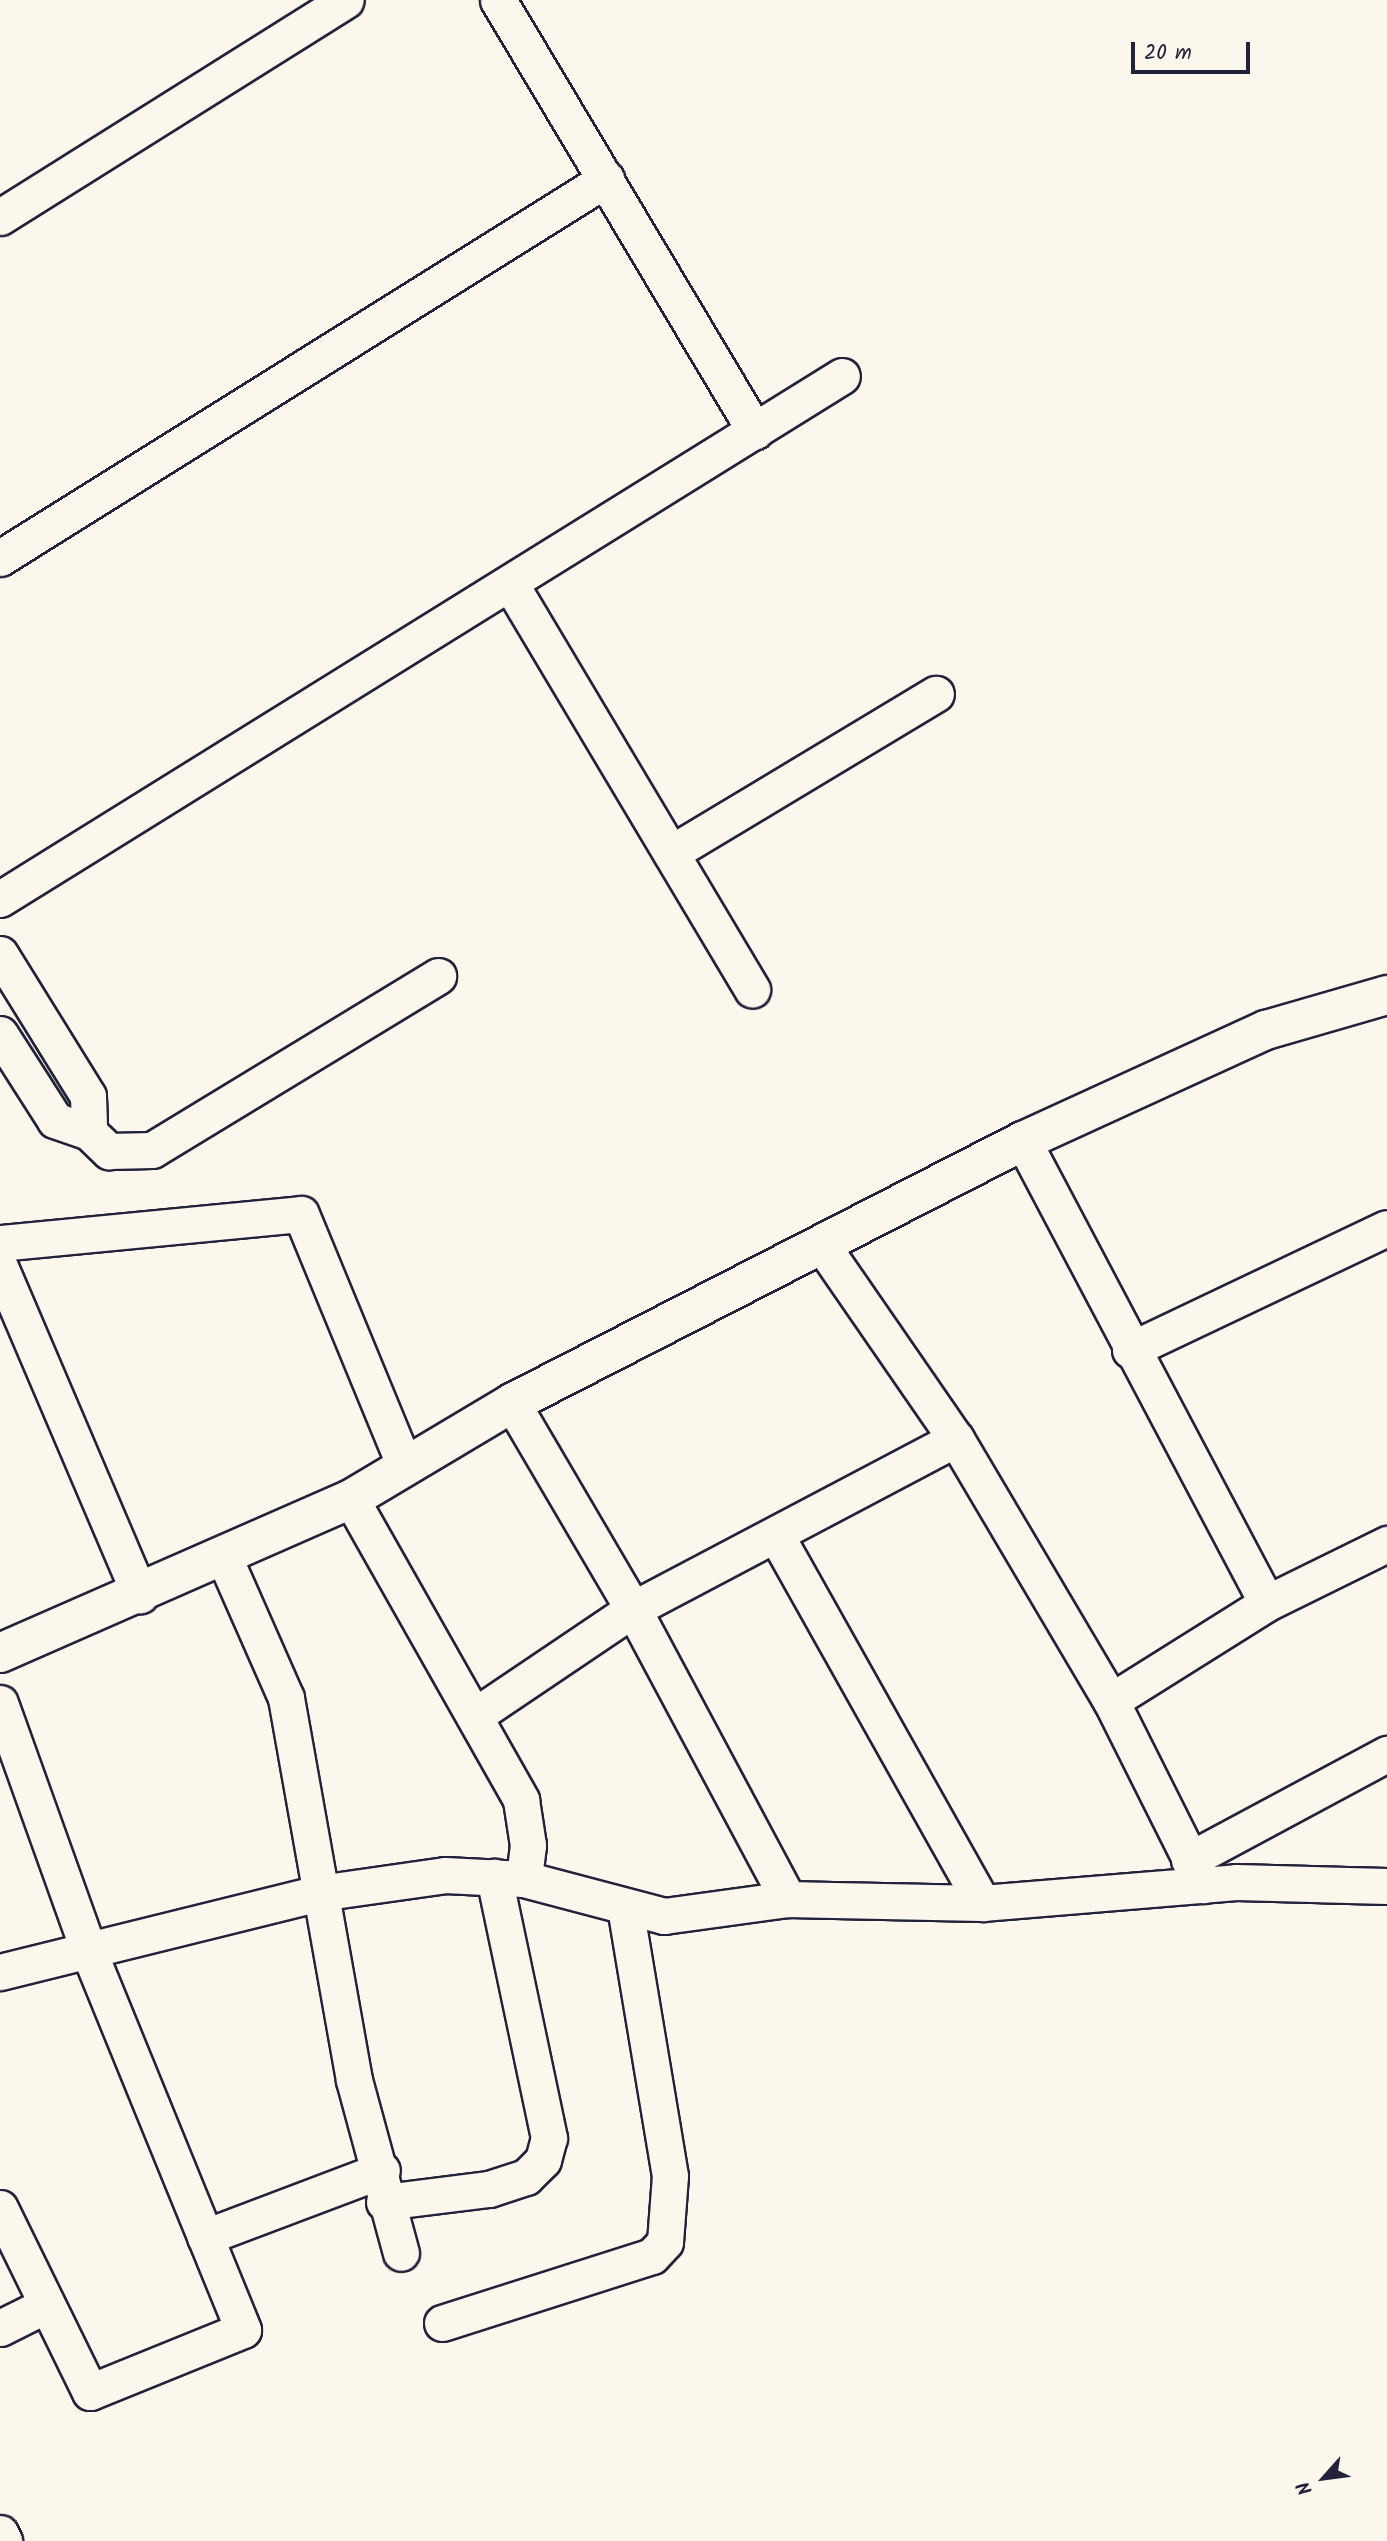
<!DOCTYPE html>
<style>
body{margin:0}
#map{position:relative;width:1387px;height:2541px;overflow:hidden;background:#fbf7ec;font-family:Kalam,sans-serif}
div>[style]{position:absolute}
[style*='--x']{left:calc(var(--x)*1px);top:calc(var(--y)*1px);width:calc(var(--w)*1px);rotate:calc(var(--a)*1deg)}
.roads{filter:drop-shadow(2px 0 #22223b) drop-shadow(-2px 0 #22223b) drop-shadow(0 2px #22223b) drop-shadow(0 -2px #22223b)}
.minor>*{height:35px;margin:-17.5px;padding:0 17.5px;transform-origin:17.5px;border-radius:17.5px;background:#fbf7ec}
.tertiary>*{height:38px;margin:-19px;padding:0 19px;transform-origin:19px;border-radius:19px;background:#fbf7ec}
span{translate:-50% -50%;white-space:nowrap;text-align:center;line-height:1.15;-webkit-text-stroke:5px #fbf7ec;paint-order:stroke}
.north{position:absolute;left:1289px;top:2443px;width:70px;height:70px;-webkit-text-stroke:5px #fbf7ec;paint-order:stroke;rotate:242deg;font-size:19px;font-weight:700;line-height:28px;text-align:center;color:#22223b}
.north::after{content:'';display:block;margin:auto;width:24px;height:32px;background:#22223b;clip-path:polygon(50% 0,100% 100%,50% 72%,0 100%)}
.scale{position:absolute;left:1131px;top:42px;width:119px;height:32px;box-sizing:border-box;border:4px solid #22223b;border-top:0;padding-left:9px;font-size:21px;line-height:24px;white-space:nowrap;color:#22223b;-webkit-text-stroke:5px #fbf7ec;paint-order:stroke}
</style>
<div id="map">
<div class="roads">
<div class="minor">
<i style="--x:498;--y:0;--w:502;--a:59.19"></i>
<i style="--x:0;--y:217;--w:408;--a:-32.1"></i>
<i style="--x:0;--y:558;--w:715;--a:-32.02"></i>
<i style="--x:511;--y:585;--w:471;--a:59.2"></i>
<i style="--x:671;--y:853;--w:309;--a:-31"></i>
<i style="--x:0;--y:899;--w:991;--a:-31.85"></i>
<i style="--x:0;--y:954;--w:167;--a:58.2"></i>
<i style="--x:88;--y:1096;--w:36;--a:88"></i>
<i style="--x:89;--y:1132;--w:36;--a:-161"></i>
<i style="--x:55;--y:1120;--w:102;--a:-122.6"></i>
<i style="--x:89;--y:1132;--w:28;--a:44"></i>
<i style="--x:109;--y:1151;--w:43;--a:-1.3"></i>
<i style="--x:152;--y:1150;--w:335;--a:-31.3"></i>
<i style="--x:1023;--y:1141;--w:522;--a:62.16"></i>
<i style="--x:0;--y:1243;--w:302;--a:-5.5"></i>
<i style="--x:301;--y:1214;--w:270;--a:67.6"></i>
<i style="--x:824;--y:1248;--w:232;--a:55.4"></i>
<i style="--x:956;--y:1439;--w:304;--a:59.4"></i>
<i style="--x:1111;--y:1701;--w:206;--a:63.4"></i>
<i style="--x:0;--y:1267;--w:357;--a:66.9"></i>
<i style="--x:1130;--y:1350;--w:284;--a:-25.4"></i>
<i style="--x:512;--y:1403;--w:239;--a:59.6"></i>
<i style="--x:633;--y:1609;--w:329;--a:61.9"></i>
<i style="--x:351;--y:1499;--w:346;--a:60.5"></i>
<i style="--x:521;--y:1800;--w:46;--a:81.2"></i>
<i style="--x:528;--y:1845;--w:34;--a:97"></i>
<i style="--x:777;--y:1537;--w:420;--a:60.7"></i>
<i style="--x:223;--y:1555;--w:156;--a:66.2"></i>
<i style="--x:286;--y:1698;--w:388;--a:79.9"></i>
<i style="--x:354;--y:2080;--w:179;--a:74.8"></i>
<i style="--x:1111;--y:1701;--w:184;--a:-32.1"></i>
<i style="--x:1267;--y:1603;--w:134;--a:-26.2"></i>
<i style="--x:0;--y:1703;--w:264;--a:70.3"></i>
<i style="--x:89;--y:1952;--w:408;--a:67.8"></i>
<i style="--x:243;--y:2330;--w:165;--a:157.9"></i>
<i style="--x:90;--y:2392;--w:205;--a:-116.1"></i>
<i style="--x:476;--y:1715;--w:189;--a:-34"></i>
<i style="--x:633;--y:1609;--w:365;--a:-27.8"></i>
<i style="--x:1189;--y:1860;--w:225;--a:-28.2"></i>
<i style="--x:0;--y:1972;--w:329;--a:-13.9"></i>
<i style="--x:319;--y:1893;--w:127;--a:-8.1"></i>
<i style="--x:445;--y:1875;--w:79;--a:2.9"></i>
<i style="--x:524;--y:1879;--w:145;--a:14.8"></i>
<i style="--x:664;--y:1916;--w:125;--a:-7.8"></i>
<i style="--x:788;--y:1899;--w:194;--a:1.2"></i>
<i style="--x:982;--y:1903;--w:255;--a:-4.7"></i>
<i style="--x:1236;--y:1882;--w:151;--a:1.5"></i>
<i style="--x:384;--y:2202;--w:106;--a:-7.1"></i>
<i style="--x:489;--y:2189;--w:39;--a:-18"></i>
<i style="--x:526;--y:2177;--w:24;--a:-45"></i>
<i style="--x:543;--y:2160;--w:23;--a:-75"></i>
<i style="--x:549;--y:2138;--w:267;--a:-101.9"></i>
<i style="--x:205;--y:2237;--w:189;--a:-20.7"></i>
<i style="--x:442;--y:2323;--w:220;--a:-17.7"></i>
<i style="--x:652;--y:2256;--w:19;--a:-47"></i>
<i style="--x:665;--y:2242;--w:66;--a:-85.7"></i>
<i style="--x:670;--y:2176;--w:272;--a:-99.5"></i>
<i style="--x:0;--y:2328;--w:49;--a:-26.6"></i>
<i style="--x:0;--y:2533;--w:9;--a:63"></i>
</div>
<div class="tertiary">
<i style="--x:0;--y:1653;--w:383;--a:-23.7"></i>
<i style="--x:351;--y:1499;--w:187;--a:-30.8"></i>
<i style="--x:512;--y:1403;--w:574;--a:-27.15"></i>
<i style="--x:1023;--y:1141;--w:267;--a:-24.6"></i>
<i style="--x:1266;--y:1030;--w:126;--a:-16.1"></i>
</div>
</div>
<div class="north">N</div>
<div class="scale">20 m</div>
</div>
